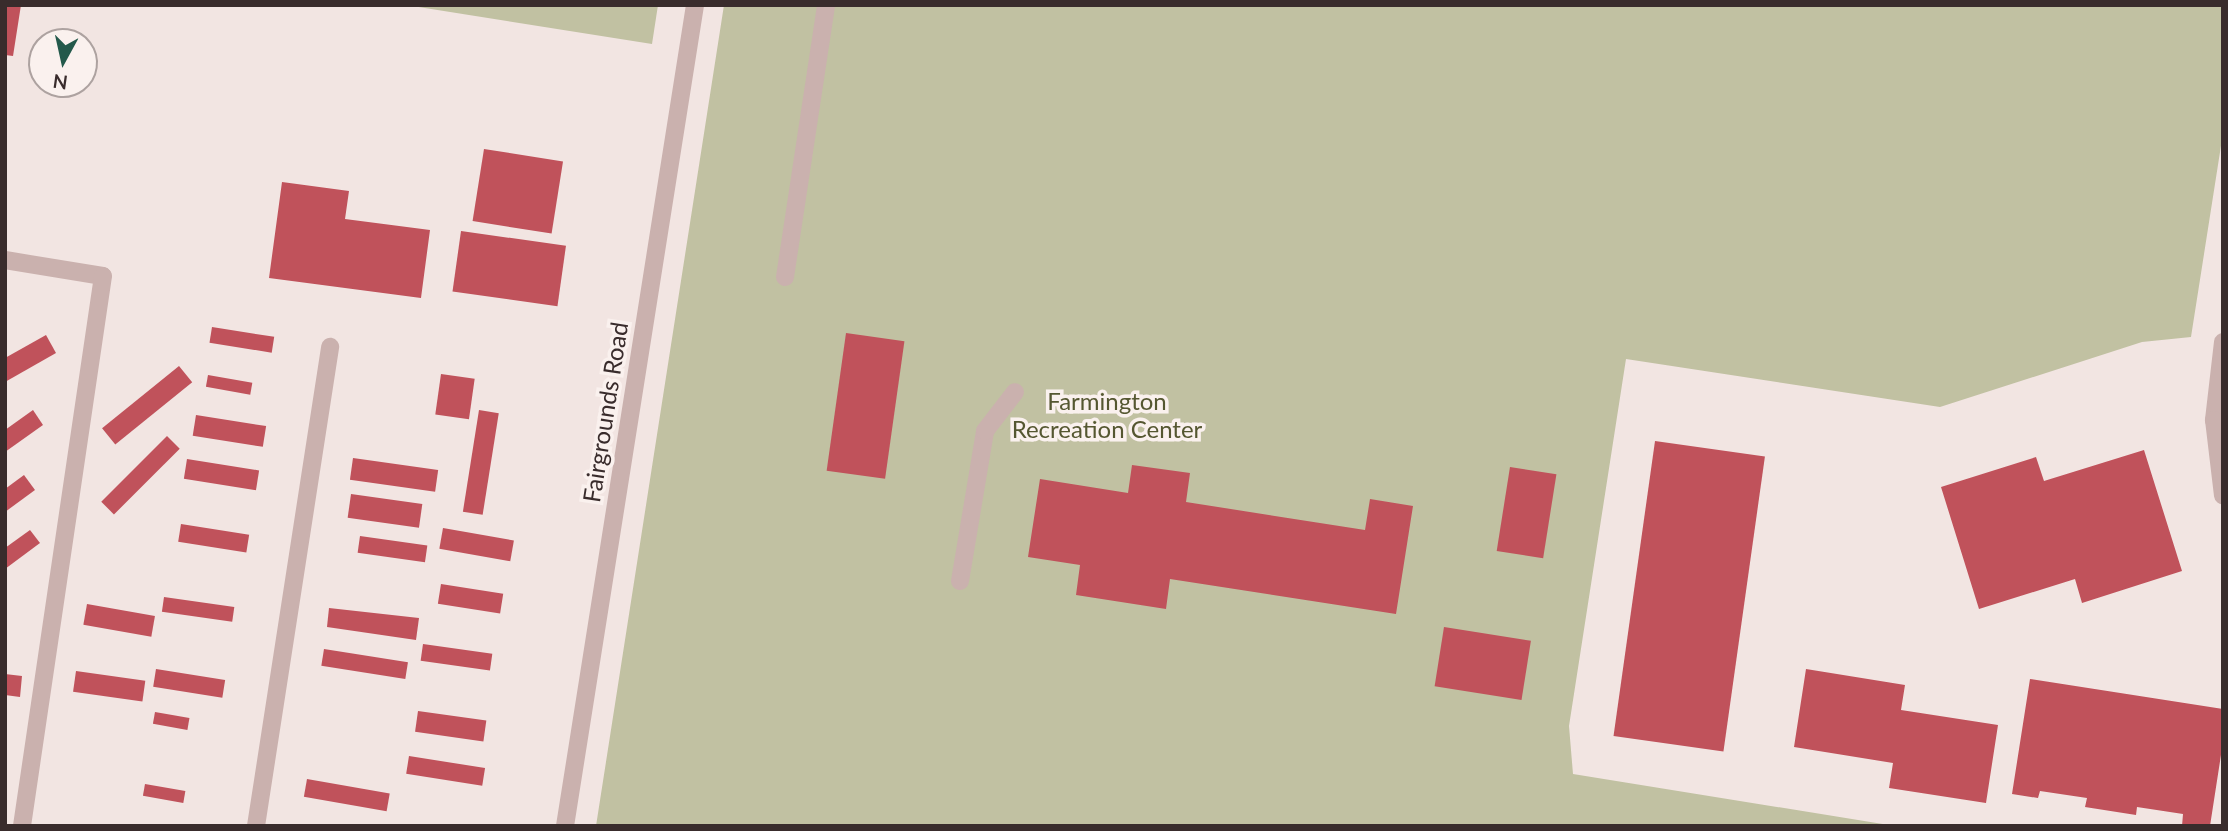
<!DOCTYPE html>
<style>
body{margin:0}
#map{position:relative;width:2228px;height:831px;overflow:hidden;background:#f2e5e2;font-family:Lato,sans-serif}
div>[style]{position:absolute}
[style*='--x']{left:calc(var(--x)*1px);top:calc(var(--y)*1px);width:calc(var(--w)*1px);rotate:calc(var(--a)*1deg)}
.green>*{inset:0;background:#c1c1a2}
.building>*{inset:0;background:#c0525b;transform-origin:0 0}
.minor>*{height:18px;margin:-9px;padding:0 9px;transform-origin:9px;border-radius:9px;background:#cab1ae}
span{translate:-50% -50%;white-space:nowrap;text-align:center;line-height:1.15;-webkit-text-stroke:7px #faf1ee;paint-order:stroke}
.park-label{font-size:24px;color:#555731}
.street-label{font-size:24px;color:#392c2c}
.frame{position:absolute;inset:0;border:7px solid #392c2c;pointer-events:none}
.north{position:absolute;left:28px;top:28px;width:70px;height:70px;box-sizing:border-box;background:#faf1ee;border:2px solid #ada2a0;border-radius:50%;rotate:188deg;font-size:19px;font-weight:700;line-height:28px;text-align:center;color:#392c2c}
.north::after{content:'';display:block;margin:auto;width:24px;height:32px;background:#23594b;clip-path:polygon(50% 0,100% 100%,50% 72%,0 100%)}
</style>
<div id="map">
<div class="green">
<i style="clip-path:polygon(406px 5px,658px 5px,652px 44px)"></i>
<i style="clip-path:polygon(724px 5px,2223px 5px,2223px 133px,2191px 337px,2142px 342px,1940px 407px,1626px 359px,1569px 726px,1573px 774px,1895px 826px,596px 826px)"></i>
</div>
<div class="building">
<i style="clip-path:polygon(5px 5px,21px 5px,13px 56px,5px 55px)"></i>
<i style="left:484px;top:149px;width:80px;height:73px;rotate:9deg"></i>
<i style="clip-path:polygon(282px 182px,349px 191px,345px 219px,430px 230px,421px 298px,269px 278px)"></i>
<i style="left:461px;top:231px;width:106px;height:61px;rotate:8deg"></i>
<i style="left:212px;top:327px;width:63px;height:16px;rotate:9deg"></i>
<i style="left:846px;top:333px;width:59px;height:139px;rotate:8deg"></i>
<i style="clip-path:polygon(46px 335px,56px 353px,5px 382px,5px 358px)"></i>
<i style="left:179px;top:366px;width:21px;height:99px;rotate:51deg"></i>
<i style="left:441px;top:374px;width:34px;height:41px;rotate:8deg"></i>
<i style="left:208px;top:375px;width:45px;height:12px;rotate:10deg"></i>
<i style="clip-path:polygon(33px 410px,43px 425px,5px 452px,5px 430px)"></i>
<i style="left:479px;top:410px;width:20px;height:103px;rotate:9deg"></i>
<i style="left:196px;top:415px;width:71px;height:21px;rotate:9deg"></i>
<i style="left:167px;top:436px;width:18px;height:93px;rotate:45deg"></i>
<i style="left:1655px;top:441px;width:111px;height:298px;rotate:8deg"></i>
<i style="clip-path:polygon(2144px 450px,2182px 571px,2082px 603px,2075px 579px,1979px 609px,1941px 487px,2036px 457px,2044px 481px)"></i>
<i style="left:353px;top:458px;width:86px;height:22px;rotate:8deg"></i>
<i style="left:187px;top:459px;width:73px;height:20px;rotate:9deg"></i>
<i style="clip-path:polygon(1132px 465px,1190px 473px,1186px 502px,1365px 530px,1370px 499px,1413px 506px,1396px 614px,1170px 579px,1166px 609px,1076px 595px,1080px 565px,1028px 557px,1040px 479px,1128px 493px)"></i>
<i style="left:1510px;top:467px;width:47px;height:85px;rotate:9deg"></i>
<i style="clip-path:polygon(24px 475px,35px 490px,5px 512px,5px 489px)"></i>
<i style="left:351px;top:494px;width:72px;height:24px;rotate:8deg"></i>
<i style="left:181px;top:524px;width:69px;height:18px;rotate:9deg"></i>
<i style="left:443px;top:528px;width:72px;height:21px;rotate:10deg"></i>
<i style="clip-path:polygon(30px 530px,40px 543px,5px 569px,5px 548px)"></i>
<i style="left:360px;top:536px;width:68px;height:17px;rotate:8deg"></i>
<i style="left:441px;top:584px;width:63px;height:20px;rotate:9deg"></i>
<i style="left:164px;top:597px;width:71px;height:15px;rotate:8deg"></i>
<i style="left:87px;top:604px;width:69px;height:21px;rotate:10deg"></i>
<i style="clip-path:polygon(329px 608px,419px 618px,416px 640px,327px 627px)"></i>
<i style="left:1444px;top:627px;width:88px;height:60px;rotate:9deg"></i>
<i style="left:423px;top:644px;width:70px;height:17px;rotate:8deg"></i>
<i style="left:324px;top:649px;width:85px;height:17px;rotate:9deg"></i>
<i style="left:156px;top:669px;width:70px;height:18px;rotate:9deg"></i>
<i style="clip-path:polygon(1806px 669px,1905px 685px,1901px 710px,1998px 725px,1986px 803px,1889px 788px,1893px 763px,1794px 747px)"></i>
<i style="left:76px;top:671px;width:70px;height:21px;rotate:8deg"></i>
<i style="clip-path:polygon(5px 674px,22px 676px,20px 697px,5px 695px)"></i>
<i style="clip-path:polygon(2030px 679px,2223px 709px,2223px 742px,2210px 826px,2182px 826px,2183px 814px,2137px 807px,2136px 815px,2085px 807px,2087px 798px,2040px 791px,2038px 798px,2012px 794px)"></i>
<i style="left:418px;top:711px;width:69px;height:21px;rotate:8deg"></i>
<i style="left:155px;top:712px;width:35px;height:12px;rotate:10deg"></i>
<i style="left:409px;top:756px;width:77px;height:18px;rotate:9deg"></i>
<i style="left:307px;top:779px;width:84px;height:18px;rotate:10deg"></i>
<i style="left:145px;top:784px;width:41px;height:12px;rotate:10deg"></i>
</div>
<div class="minor">
<i style="--x:5;--y:260;--w:99;--a:9.3"></i>
<i style="--x:103;--y:276;--w:556;--a:98.38"></i>
<i style="--x:785;--y:277;--w:275;--a:-81.4"></i>
<i style="--x:2223;--y:342;--w:79;--a:96.6"></i>
<i style="--x:2214;--y:420;--w:76;--a:83.2"></i>
<i style="--x:960;--y:581;--w:152;--a:-80.5"></i>
<i style="--x:985;--y:431;--w:49;--a:-52.4"></i>
<i style="--x:256;--y:826;--w:485;--a:-81.2"></i>
<i style="--x:565;--y:826;--w:831;--a:-81"></i>
</div>
<div class="park-label">
<span style="left:1107px;top:415px">Farmington<br>Recreation Center</span>
</div>
<div class="street-label">
<span style="left:605px;top:412px;rotate:-81deg">Fairgrounds Road</span>
</div>
<div class="frame"></div>
<div class="north">N</div>
</div>
